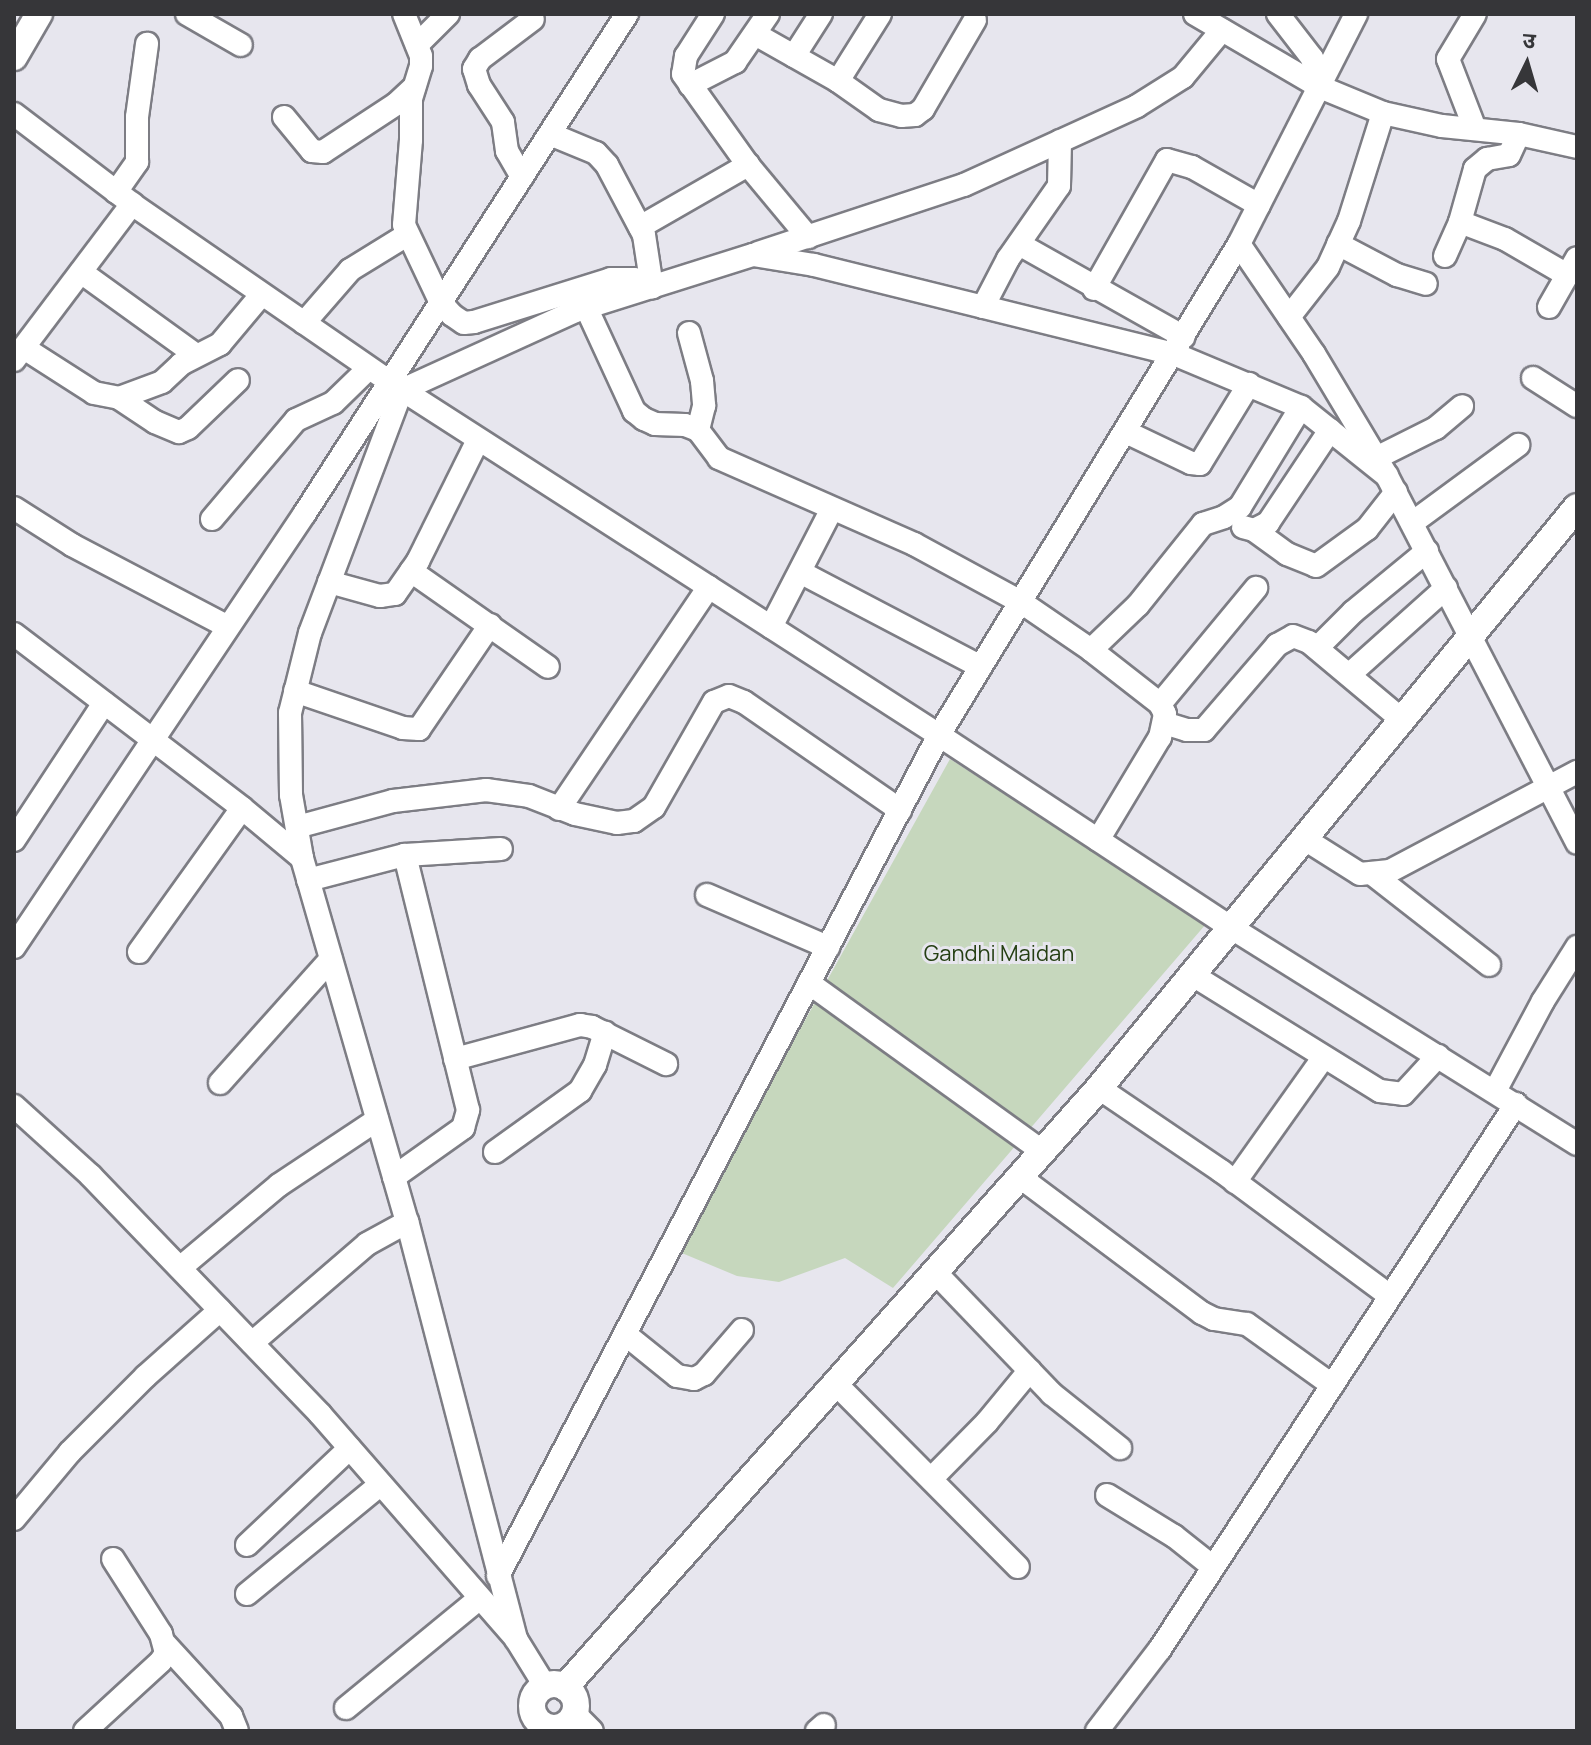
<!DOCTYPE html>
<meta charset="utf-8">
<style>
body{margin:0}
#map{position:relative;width:1591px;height:1745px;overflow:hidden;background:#e7e6ee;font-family:Manrope,"Noto Sans Devanagari",sans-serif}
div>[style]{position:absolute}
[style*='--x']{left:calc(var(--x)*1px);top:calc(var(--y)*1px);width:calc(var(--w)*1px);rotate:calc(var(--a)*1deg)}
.green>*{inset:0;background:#c6d7bd}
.roads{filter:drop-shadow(2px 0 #7d7d84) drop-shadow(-2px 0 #7d7d84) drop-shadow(0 2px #7d7d84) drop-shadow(0 -2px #7d7d84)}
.minor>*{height:22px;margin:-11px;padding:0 11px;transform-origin:11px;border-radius:11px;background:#fff}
.tertiary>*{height:26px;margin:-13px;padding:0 13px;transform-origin:13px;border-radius:13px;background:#fff}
.tertiary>.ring{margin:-13px;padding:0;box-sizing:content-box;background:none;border:26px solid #fff;border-radius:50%}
span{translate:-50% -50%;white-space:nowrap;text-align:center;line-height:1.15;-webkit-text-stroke:6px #e7e6ee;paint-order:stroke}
.park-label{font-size:22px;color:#253f13}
.frame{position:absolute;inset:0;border:16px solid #363639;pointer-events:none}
.north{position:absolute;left:1487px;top:24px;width:80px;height:80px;-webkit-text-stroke:6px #e7e6ee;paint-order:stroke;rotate:5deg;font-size:22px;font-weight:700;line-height:32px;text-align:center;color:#363639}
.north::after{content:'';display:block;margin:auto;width:28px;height:36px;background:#363639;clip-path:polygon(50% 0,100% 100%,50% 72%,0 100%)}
</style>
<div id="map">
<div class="green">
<i style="clip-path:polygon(950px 759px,1206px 924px,893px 1288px,845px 1258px,779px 1282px,737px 1276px,677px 1251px)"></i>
</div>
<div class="roads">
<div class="minor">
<i style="--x:187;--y:14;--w:62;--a:29.9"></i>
<i style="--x:404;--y:14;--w:45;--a:68"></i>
<i style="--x:421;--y:56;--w:10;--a:90"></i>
<i style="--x:421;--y:66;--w:34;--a:107"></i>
<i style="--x:411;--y:99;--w:41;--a:90"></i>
<i style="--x:411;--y:140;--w:85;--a:94.7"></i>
<i style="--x:404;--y:225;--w:86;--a:64.6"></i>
<i style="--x:441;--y:303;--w:16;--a:47"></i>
<i style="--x:452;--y:315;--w:14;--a:34"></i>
<i style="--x:464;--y:323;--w:10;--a:-6"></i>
<i style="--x:474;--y:322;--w:144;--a:-17.4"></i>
<i style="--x:611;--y:279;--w:23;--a:0"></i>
<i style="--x:634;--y:279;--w:20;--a:24"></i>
<i style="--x:713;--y:14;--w:50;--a:122.7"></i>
<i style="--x:686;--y:56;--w:18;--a:99"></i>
<i style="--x:683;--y:74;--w:112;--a:54.5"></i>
<i style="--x:748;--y:165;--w:94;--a:50.2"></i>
<i style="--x:1195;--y:14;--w:145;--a:30.3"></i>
<i style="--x:1278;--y:14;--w:56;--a:52.3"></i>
<i style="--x:1312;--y:58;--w:30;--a:75"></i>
<i style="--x:1320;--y:87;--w:68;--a:22.4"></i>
<i style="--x:1383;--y:113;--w:60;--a:12.4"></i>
<i style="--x:1442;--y:126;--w:77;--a:5.9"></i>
<i style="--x:1519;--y:134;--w:59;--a:12.6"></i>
<i style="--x:755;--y:34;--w:95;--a:29.5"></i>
<i style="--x:838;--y:81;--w:50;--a:35.3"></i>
<i style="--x:879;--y:110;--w:23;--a:15"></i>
<i style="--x:901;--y:116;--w:14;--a:-4"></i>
<i style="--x:915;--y:115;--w:10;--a:-37"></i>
<i style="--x:923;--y:109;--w:103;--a:-59.7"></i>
<i style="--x:417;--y:45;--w:44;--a:-45"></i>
<i style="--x:794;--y:56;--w:50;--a:-57.3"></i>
<i style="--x:838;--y:81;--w:79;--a:-57.9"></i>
<i style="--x:690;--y:85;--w:51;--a:-27.1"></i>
<i style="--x:735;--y:62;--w:58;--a:-55.5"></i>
<i style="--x:14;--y:114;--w:148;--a:37.3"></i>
<i style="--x:132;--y:204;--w:313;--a:34.6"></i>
<i style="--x:390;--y:382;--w:653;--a:32.74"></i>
<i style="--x:939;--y:735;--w:349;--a:33.4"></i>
<i style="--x:1230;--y:927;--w:409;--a:32"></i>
<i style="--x:284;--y:117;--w:44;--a:50.5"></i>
<i style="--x:312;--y:151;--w:11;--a:5"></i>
<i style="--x:323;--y:152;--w:87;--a:-33.3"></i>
<i style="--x:396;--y:104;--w:25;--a:-43"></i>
<i style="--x:1475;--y:129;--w:75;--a:-111.1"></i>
<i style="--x:1448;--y:59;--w:52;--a:-59"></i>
<i style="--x:550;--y:134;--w:50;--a:22.4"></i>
<i style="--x:596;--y:153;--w:16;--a:47"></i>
<i style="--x:607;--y:165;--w:79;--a:62.1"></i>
<i style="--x:644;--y:235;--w:53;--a:81.3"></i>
<i style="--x:522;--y:177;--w:30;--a:-120"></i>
<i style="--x:507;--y:151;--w:29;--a:-98"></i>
<i style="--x:503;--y:122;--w:44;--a:-123"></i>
<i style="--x:479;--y:85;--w:17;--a:-107"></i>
<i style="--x:474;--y:69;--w:12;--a:-59"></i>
<i style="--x:480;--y:59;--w:66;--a:-37"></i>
<i style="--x:116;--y:192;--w:37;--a:-55"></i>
<i style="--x:137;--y:162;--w:45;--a:-90"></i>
<i style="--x:137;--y:117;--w:74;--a:-82.2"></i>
<i style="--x:1460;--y:222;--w:48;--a:20.7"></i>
<i style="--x:1505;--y:239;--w:72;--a:30.1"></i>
<i style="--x:640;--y:227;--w:125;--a:-29.9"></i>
<i style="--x:1019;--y:244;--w:189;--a:29.4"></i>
<i style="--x:1239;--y:244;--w:133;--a:55.7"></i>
<i style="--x:1314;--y:354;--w:142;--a:59.1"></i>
<i style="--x:1387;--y:476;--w:413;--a:62.6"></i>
<i style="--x:1338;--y:244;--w:67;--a:27.7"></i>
<i style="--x:1397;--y:275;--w:30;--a:17"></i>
<i style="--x:758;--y:253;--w:217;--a:-18.3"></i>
<i style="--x:964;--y:185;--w:190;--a:-24.5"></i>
<i style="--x:1137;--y:106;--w:54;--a:-32.2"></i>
<i style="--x:1183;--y:77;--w:61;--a:-50.3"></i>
<i style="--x:1445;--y:256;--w:37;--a:-66"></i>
<i style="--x:1460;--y:222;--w:55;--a:-74.2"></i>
<i style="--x:1475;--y:169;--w:16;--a:-40"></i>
<i style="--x:1487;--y:159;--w:22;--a:-10"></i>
<i style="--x:1509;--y:155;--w:23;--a:-65"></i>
<i style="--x:81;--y:272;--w:142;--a:35.8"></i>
<i style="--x:1094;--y:289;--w:148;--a:-60.5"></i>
<i style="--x:1167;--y:160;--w:26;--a:16"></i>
<i style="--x:1192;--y:167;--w:77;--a:29.6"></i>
<i style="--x:586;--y:307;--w:115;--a:65.2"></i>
<i style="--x:634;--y:411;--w:13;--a:39"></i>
<i style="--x:644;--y:419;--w:12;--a:24"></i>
<i style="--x:655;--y:424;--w:30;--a:2"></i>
<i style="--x:685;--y:425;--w:14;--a:21"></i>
<i style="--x:698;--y:430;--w:35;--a:53"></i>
<i style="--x:719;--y:458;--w:213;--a:23.8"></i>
<i style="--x:914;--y:544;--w:122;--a:28.5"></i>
<i style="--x:1021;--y:602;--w:85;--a:34.4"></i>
<i style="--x:1091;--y:650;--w:88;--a:38"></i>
<i style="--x:1160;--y:704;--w:11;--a:63"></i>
<i style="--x:1165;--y:714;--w:24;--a:102"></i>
<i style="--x:1160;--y:737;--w:120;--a:121"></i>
<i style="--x:983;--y:307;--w:54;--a:-62.5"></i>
<i style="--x:1008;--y:259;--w:89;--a:-55.1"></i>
<i style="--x:1059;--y:186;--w:45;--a:-88.7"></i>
<i style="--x:1549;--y:307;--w:56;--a:-60.3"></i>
<i style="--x:1289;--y:317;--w:63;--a:-52"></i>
<i style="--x:1328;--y:267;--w:51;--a:-65.5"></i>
<i style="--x:1349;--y:221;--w:113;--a:-72.5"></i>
<i style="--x:304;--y:323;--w:70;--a:-49"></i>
<i style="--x:350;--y:270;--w:67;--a:-31.6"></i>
<i style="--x:689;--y:333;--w:50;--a:74.8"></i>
<i style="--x:702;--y:381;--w:25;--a:85"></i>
<i style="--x:704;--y:406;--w:25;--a:104"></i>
<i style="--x:24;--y:348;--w:83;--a:32.7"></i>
<i style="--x:94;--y:393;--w:25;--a:11"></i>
<i style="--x:119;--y:398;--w:46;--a:-20.4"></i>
<i style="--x:162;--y:382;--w:26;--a:-43"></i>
<i style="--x:181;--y:364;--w:44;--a:-27.1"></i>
<i style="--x:220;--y:344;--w:65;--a:-50"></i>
<i style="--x:14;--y:360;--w:196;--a:-52.9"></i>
<i style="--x:1533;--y:378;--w:52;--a:32.5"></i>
<i style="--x:119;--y:398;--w:43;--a:33.7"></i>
<i style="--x:155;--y:422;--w:26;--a:23"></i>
<i style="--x:179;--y:432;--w:10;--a:-24"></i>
<i style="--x:188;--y:428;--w:69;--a:-43.8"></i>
<i style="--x:1126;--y:432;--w:72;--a:25.5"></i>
<i style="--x:1191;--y:463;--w:9;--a:6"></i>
<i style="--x:1200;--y:464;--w:94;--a:-58.5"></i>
<i style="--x:1376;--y:458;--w:67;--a:-26.6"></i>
<i style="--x:1436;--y:428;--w:34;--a:-40"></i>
<i style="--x:14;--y:508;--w:69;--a:32.5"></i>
<i style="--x:72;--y:545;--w:176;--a:27.7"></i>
<i style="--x:212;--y:519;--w:130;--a:-49.7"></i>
<i style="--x:296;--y:420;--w:41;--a:-24.7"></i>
<i style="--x:333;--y:403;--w:50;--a:-44.2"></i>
<i style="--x:1412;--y:523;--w:132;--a:-36.3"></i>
<i style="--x:1243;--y:527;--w:11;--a:15"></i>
<i style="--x:1254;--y:530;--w:16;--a:-27"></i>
<i style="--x:1268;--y:523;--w:112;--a:-56.3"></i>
<i style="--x:1254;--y:530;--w:41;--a:36"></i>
<i style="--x:1287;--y:554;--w:31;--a:22"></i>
<i style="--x:1316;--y:566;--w:63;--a:-36"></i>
<i style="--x:1367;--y:529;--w:47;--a:-51.9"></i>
<i style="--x:411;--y:571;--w:167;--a:35"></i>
<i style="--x:800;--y:572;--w:204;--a:27.7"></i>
<i style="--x:329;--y:582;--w:53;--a:15.4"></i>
<i style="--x:380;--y:596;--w:15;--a:-8"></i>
<i style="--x:395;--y:594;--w:40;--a:-55.1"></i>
<i style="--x:418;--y:561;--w:135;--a:-63.6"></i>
<i style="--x:771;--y:627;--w:133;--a:-62.7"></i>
<i style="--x:14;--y:634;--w:287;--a:37.3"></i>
<i style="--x:242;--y:808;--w:78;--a:39.8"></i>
<i style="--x:1317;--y:648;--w:51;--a:-45"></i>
<i style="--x:1353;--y:612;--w:96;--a:-39.5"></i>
<i style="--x:1091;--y:650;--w:65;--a:-43.8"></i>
<i style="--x:1138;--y:605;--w:104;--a:-51.3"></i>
<i style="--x:1203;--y:524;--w:22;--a:-18"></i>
<i style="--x:1224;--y:517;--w:19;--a:-32"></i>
<i style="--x:1240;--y:507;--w:117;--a:-58.6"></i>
<i style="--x:1350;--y:674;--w:129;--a:-41.9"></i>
<i style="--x:295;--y:691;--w:114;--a:18.9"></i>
<i style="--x:403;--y:728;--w:16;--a:4"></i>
<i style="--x:419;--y:729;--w:126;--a:-55.7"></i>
<i style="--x:1160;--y:704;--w:151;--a:-50.4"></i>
<i style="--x:1164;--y:723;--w:24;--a:17"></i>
<i style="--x:1187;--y:730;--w:17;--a:0"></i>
<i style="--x:1204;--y:730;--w:112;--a:-49.3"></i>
<i style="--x:1277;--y:645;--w:18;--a:-29"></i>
<i style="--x:1293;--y:636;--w:17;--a:21"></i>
<i style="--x:1309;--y:642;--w:120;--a:39.9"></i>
<i style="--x:559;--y:809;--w:268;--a:-56"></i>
<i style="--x:297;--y:827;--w:99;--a:-15.2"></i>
<i style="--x:393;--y:801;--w:94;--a:-6.7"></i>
<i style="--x:486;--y:790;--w:43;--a:7.9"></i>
<i style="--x:529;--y:796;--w:49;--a:21.4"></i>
<i style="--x:575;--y:814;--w:43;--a:12.1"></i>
<i style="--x:617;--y:823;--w:17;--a:-7"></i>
<i style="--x:634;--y:821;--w:24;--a:-35"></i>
<i style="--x:654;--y:807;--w:121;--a:-60.3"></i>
<i style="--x:714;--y:702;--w:16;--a:-22"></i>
<i style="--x:729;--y:696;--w:16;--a:22"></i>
<i style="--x:744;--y:702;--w:190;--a:34.7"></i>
<i style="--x:1303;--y:838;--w:67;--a:32.3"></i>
<i style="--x:1360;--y:874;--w:30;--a:-6"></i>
<i style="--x:1390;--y:871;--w:212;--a:-27.9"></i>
<i style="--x:14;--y:840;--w:164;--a:-56.7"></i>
<i style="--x:1374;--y:875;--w:146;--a:38"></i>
<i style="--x:308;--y:880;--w:100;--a:-14.5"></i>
<i style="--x:405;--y:855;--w:96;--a:-3.6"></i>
<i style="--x:707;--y:895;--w:132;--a:23.3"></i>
<i style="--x:14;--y:947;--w:523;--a:-56.16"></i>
<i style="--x:305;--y:513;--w:594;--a:-57.17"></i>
<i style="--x:139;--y:952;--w:177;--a:-54.4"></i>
<i style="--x:1191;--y:974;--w:222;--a:31.8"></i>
<i style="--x:1380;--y:1091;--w:23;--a:7"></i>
<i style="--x:1403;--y:1094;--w:52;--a:-47.4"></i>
<i style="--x:809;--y:983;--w:287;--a:35.8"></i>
<i style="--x:455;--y:1059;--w:130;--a:-15.2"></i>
<i style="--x:580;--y:1025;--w:12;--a:9"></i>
<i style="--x:592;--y:1027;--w:83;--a:26.6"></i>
<i style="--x:220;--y:1083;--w:166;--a:-48.2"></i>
<i style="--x:1099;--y:1088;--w:148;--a:34.2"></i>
<i style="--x:1221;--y:1171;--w:210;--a:36.5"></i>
<i style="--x:1495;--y:1091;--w:102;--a:-61.9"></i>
<i style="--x:1543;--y:1001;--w:64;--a:-57.8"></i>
<i style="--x:14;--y:1106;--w:103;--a:42.2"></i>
<i style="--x:90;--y:1175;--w:332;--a:46.1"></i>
<i style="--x:320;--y:1414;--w:298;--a:48.9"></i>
<i style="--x:516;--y:1639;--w:55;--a:58.3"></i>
<i style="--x:495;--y:1152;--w:105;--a:-35.7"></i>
<i style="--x:580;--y:1091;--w:30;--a:-60"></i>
<i style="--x:595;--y:1065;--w:34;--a:-73"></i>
<i style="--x:394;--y:1177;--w:85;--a:-35.4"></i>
<i style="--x:463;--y:1128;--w:19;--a:-74"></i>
<i style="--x:468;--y:1110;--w:263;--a:-103.9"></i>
<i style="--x:1020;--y:1177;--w:227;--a:36.8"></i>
<i style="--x:1202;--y:1313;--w:13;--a:27"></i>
<i style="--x:1214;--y:1319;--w:33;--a:9"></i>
<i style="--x:1247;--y:1324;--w:105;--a:35.7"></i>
<i style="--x:1235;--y:1182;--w:152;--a:-54.6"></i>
<i style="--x:180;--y:1268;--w:129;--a:-40"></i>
<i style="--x:279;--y:1185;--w:118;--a:-33.6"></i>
<i style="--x:935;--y:1272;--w:169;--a:46.2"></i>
<i style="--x:1052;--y:1394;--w:87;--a:38.5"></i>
<i style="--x:625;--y:1334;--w:67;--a:38.9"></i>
<i style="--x:677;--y:1376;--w:17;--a:10"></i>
<i style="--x:694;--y:1379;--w:11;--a:-27"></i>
<i style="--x:704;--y:1374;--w:58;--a:-49.2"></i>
<i style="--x:252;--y:1343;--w:152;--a:-40.7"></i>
<i style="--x:367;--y:1244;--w:46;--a:-28.8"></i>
<i style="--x:836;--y:1384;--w:258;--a:45.2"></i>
<i style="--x:931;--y:1479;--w:80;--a:-45.5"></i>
<i style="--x:987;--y:1422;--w:67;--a:-50.4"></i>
<i style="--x:1107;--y:1495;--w:79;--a:31.5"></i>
<i style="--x:1174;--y:1536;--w:50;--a:38.5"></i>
<i style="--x:14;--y:1519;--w:87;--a:-50.1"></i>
<i style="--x:70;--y:1452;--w:107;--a:-45"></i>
<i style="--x:146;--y:1376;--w:99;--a:-41.7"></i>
<i style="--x:247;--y:1545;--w:141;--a:-43.3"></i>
<i style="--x:498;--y:1576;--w:950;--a:-62.33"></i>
<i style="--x:939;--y:735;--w:575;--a:-58.58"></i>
<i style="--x:1239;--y:244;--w:258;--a:-63"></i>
<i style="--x:247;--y:1594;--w:173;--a:-39.4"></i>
<i style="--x:516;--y:1639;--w:431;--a:-104.6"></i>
<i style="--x:407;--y:1222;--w:379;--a:-106.1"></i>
<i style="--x:302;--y:858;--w:64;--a:-99.9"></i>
<i style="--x:291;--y:795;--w:82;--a:-90.7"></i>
<i style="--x:290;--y:713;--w:82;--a:-76"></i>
<i style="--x:310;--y:633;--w:260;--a:-69.3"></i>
<i style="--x:402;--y:390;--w:190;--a:-24.5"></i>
<i style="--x:575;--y:311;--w:187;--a:-17.5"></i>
<i style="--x:753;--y:255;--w:62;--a:9.3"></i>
<i style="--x:814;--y:265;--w:371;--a:13.9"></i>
<i style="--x:1174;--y:354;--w:138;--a:22.7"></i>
<i style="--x:1301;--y:407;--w:110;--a:38.7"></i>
<i style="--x:165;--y:1644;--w:98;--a:47.5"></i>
<i style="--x:231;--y:1716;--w:16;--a:68"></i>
<i style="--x:346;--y:1708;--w:173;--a:-39.4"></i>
<i style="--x:574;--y:1713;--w:25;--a:45"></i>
<i style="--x:85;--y:1731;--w:103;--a:-42.6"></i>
<i style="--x:161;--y:1661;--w:9;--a:-58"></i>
<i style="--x:166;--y:1653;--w:20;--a:-105"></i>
<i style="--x:161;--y:1634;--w:89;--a:-122.6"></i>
<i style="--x:817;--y:1731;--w:9;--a:-41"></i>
<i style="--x:1097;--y:1731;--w:103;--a:-52.5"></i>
<i style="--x:1160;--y:1649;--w:651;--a:-56.85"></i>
</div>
<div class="tertiary">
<i style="--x:14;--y:57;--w:50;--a:-59.8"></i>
<i class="ring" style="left:532px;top:1684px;width:18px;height:18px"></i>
<i style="--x:565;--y:1687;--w:802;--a:-48.28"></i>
<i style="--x:1099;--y:1088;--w:752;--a:-50.56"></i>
</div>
</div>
<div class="park-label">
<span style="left:999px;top:954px">Gandhi Maidan</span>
</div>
<div class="frame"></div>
<div class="north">उ</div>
</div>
